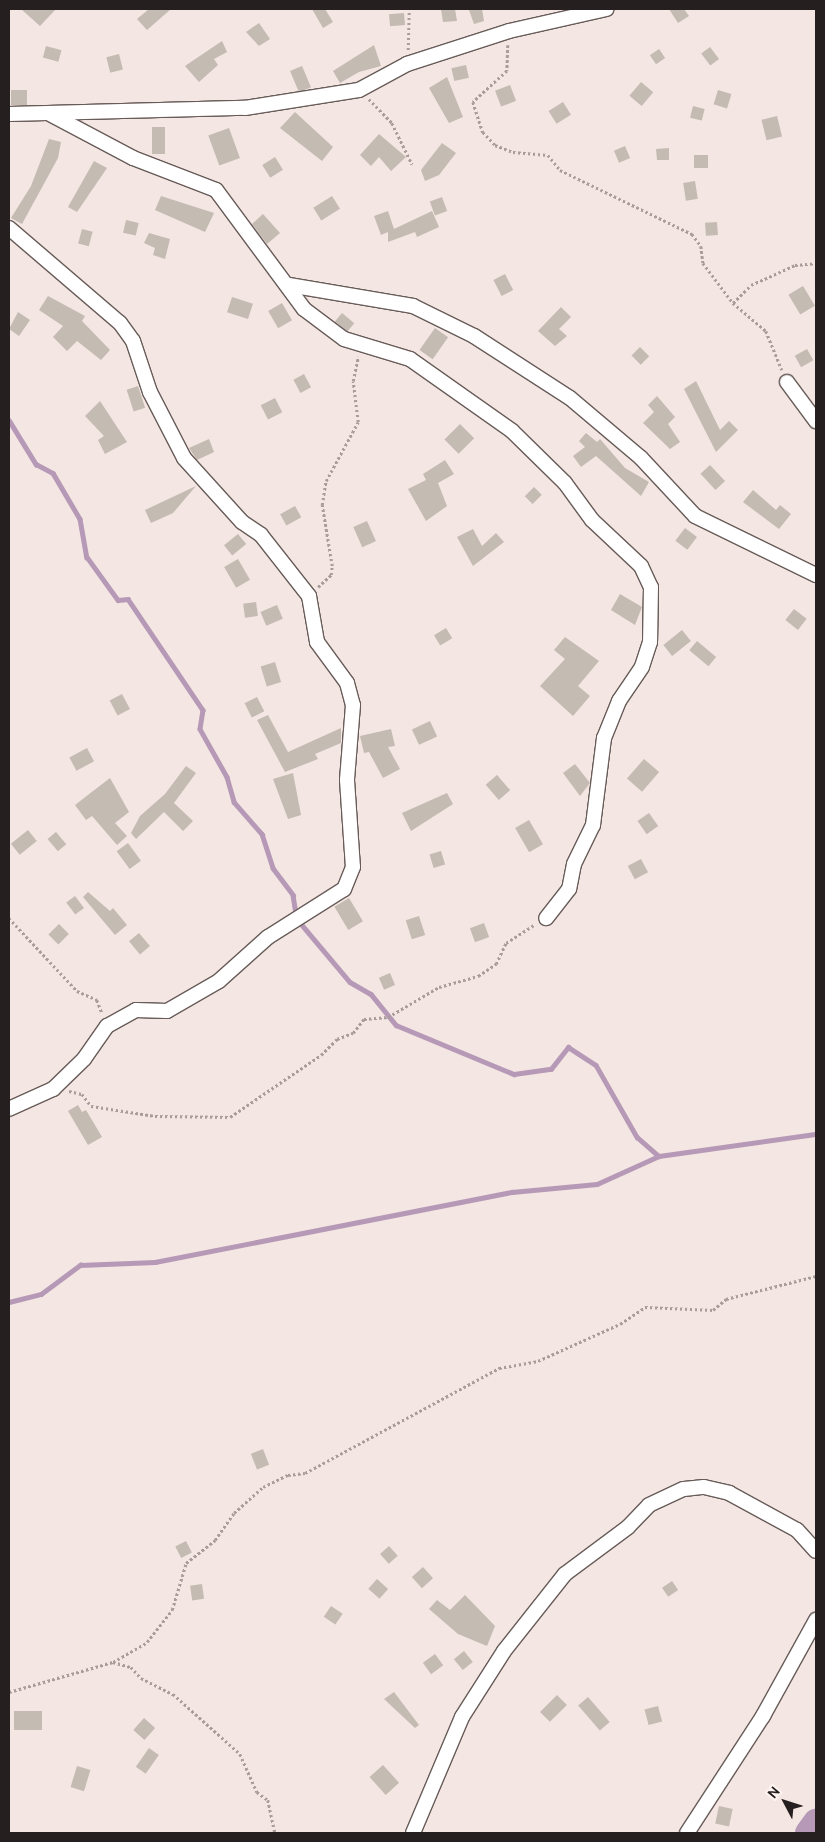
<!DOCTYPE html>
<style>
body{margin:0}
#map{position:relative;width:825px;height:1842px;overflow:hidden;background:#f4e6e2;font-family:Ubuntu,sans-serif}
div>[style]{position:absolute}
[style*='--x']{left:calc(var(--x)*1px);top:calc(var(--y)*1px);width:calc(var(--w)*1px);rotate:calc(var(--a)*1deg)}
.stream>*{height:4.5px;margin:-2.25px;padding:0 2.25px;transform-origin:2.25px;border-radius:2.25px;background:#b699b7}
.river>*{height:26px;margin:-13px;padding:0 13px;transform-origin:13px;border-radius:13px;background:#b699b7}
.building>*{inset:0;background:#c4bbb2;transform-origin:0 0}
.path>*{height:2.5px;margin-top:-1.25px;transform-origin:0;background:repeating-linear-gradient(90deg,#a89d9a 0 2.5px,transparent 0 5px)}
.roads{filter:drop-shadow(1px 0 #685c59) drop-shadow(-1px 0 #685c59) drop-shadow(0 1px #685c59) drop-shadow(0 -1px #685c59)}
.minor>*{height:14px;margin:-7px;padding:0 7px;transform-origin:7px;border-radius:7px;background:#fff}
span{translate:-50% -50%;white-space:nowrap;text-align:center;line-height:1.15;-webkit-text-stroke:5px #fff4f1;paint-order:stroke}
.frame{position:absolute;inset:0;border:10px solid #25201f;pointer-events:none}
.north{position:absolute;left:760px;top:1777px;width:50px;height:50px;-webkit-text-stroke:4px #fff4f1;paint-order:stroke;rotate:310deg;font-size:14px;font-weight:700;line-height:20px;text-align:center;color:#25201f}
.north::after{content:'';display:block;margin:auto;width:18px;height:22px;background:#25201f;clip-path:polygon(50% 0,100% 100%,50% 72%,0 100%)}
</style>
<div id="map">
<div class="stream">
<i style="--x:9;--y:420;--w:52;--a:58.5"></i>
<i style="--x:36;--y:464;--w:19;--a:28"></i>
<i style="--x:53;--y:473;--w:53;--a:59.6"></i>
<i style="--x:80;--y:519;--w:39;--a:80"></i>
<i style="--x:87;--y:557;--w:53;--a:54.2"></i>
<i style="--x:118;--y:600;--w:10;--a:-6"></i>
<i style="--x:128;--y:599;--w:134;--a:56"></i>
<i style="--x:203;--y:710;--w:19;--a:99"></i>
<i style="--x:200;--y:729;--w:55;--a:60.6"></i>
<i style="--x:227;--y:777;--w:26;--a:74"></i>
<i style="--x:234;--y:802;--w:43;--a:48.8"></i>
<i style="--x:262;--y:834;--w:36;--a:72"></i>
<i style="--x:273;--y:868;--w:34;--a:53"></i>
<i style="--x:293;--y:895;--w:24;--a:81"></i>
<i style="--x:297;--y:919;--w:82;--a:49.9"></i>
<i style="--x:350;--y:982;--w:24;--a:30"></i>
<i style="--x:371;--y:994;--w:40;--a:51"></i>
<i style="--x:396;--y:1025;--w:128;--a:22.6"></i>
<i style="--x:514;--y:1074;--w:37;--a:-8"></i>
<i style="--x:551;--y:1069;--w:28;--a:-52"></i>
<i style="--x:568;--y:1047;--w:33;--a:33"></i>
<i style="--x:596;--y:1065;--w:83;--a:60.3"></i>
<i style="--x:637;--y:1137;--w:29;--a:41"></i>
<i style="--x:9;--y:1302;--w:33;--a:-14"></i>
<i style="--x:41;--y:1294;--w:49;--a:-36.6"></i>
<i style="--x:80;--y:1265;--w:75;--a:-2.3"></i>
<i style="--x:155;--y:1262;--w:364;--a:-11.1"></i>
<i style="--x:512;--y:1192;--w:85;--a:-5.4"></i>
<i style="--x:597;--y:1184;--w:68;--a:-24.3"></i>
<i style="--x:659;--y:1156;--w:159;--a:-8"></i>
</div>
<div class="river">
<i style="--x:808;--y:1833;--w:14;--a:-54"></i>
</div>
<div class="building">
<i style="clip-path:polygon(21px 9px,56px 9px,40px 26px)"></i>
<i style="clip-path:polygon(149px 9px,171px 9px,147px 30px,137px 19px)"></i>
<i style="clip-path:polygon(312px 9px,325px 9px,333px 22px,323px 28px)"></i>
<i style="clip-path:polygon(441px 9px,455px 9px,457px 21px,443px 22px)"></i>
<i style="clip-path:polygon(475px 9px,482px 9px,484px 21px,474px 24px,469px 10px)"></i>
<i style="clip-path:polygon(669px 9px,684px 9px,689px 16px,678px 23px)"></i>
<i style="left:404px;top:13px;width:12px;height:15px;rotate:85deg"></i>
<i style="clip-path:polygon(259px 23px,270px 39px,259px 46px,246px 32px)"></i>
<i style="clip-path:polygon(222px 41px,227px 52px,214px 59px,218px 65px,199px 82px,185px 66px)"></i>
<i style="clip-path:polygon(374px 45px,381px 66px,359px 72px,340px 83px,333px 71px)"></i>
<i style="left:46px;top:46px;width:16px;height:12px;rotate:15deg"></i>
<i style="left:710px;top:47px;width:15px;height:11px;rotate:53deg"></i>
<i style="left:659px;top:49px;width:11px;height:11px;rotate:56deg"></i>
<i style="left:119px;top:54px;width:16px;height:13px;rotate:76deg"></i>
<i style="left:466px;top:65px;width:13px;height:15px;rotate:77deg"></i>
<i style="left:302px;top:66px;width:23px;height:13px;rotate:67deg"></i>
<i style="clip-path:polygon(447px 77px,463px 117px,449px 123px,429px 88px)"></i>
<i style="left:641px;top:82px;width:16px;height:18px;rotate:40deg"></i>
<i style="left:510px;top:85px;width:17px;height:16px;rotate:69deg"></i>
<i style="left:11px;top:90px;width:16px;height:15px"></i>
<i style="left:718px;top:90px;width:14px;height:15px;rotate:17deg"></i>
<i style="left:563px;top:102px;width:15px;height:17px;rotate:58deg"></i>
<i style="left:693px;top:106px;width:12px;height:12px;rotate:14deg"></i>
<i style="clip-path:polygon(295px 112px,333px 147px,322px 161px,280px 128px)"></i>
<i style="left:777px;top:116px;width:21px;height:16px;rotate:76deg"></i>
<i style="left:152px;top:127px;width:13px;height:27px"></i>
<i style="left:229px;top:128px;width:32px;height:22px;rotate:70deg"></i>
<i style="clip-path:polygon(379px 134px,406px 157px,391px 171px,379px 157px,371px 166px,360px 155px)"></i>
<i style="clip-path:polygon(49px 139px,61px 142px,58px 158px,22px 224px,11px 218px,31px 186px)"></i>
<i style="clip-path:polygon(442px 143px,456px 153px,439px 175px,425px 181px,421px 170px)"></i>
<i style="left:625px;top:146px;width:13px;height:12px;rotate:67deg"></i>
<i style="clip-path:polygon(669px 148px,669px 160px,657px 160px,656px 149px)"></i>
<i style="left:708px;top:155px;width:13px;height:14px;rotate:90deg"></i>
<i style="left:275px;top:157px;width:15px;height:15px;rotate:58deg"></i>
<i style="clip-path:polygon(94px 161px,107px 168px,77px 212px,68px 207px)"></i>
<i style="left:695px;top:181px;width:18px;height:12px;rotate:81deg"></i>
<i style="clip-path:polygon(161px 196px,214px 213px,205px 232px,155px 210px)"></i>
<i style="left:332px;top:196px;width:15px;height:22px;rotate:58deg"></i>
<i style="left:442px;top:197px;width:15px;height:13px;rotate:70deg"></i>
<i style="clip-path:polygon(388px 211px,394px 229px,432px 211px,439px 227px,417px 237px,415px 232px,388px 242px,388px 232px,381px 235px,374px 216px)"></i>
<i style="clip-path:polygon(263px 214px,280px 233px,267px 244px,252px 224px)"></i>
<i style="left:126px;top:220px;width:13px;height:13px;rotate:13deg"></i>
<i style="left:717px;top:222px;width:13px;height:12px;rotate:86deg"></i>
<i style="left:82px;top:229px;width:11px;height:15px;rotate:15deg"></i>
<i style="clip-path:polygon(149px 233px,170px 239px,165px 259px,153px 255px,155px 248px,144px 243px)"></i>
<i style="left:505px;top:274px;width:18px;height:13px;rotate:63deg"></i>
<i style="left:803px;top:286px;width:23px;height:17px;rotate:59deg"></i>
<i style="clip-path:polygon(48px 296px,85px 316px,82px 321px,110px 350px,101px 360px,77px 341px,67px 351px,53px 337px,63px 326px,39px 310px)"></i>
<i style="left:232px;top:297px;width:22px;height:16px;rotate:18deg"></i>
<i style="left:282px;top:303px;width:20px;height:16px;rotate:60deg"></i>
<i style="clip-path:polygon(561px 307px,571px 317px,559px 329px,567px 336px,555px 346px,538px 331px)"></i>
<i style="clip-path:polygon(18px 312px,30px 320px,19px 336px,9px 329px)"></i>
<i style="left:342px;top:313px;width:16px;height:11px;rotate:40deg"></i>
<i style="left:435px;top:328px;width:16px;height:27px;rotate:35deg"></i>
<i style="left:640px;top:347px;width:13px;height:12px;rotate:45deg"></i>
<i style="left:807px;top:349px;width:13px;height:14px;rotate:61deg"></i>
<i style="left:304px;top:374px;width:15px;height:12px;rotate:62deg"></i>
<i style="clip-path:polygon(696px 381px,720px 430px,729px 421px,738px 430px,716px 452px,684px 389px)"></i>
<i style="left:138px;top:386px;width:23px;height:12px;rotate:72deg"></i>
<i style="clip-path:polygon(657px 396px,675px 417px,668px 424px,680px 442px,670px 449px,643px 423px,654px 412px,648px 405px)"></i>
<i style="left:275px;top:398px;width:16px;height:16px;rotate:63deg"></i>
<i style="clip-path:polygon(100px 401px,127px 442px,105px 454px,98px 440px,104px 436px,85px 416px)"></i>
<i style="left:460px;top:424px;width:20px;height:22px;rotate:45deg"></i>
<i style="clip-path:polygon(586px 433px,597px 442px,600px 439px,625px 468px,649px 482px,641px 496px,596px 456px,581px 467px,573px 456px,585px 447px,579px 441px)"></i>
<i style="clip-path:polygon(209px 439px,214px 452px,197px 460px,189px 448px)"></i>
<i style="clip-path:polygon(445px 460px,454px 474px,438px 483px,447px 506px,426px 521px,408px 489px,426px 480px,423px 474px)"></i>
<i style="left:710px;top:465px;width:22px;height:13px;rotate:47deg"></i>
<i style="clip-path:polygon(196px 486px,173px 513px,151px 523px,145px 510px)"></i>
<i style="left:534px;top:487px;width:11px;height:13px;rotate:45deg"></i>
<i style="clip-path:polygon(753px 490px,776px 510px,780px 505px,791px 514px,779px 529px,743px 502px)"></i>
<i style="left:295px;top:506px;width:13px;height:17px;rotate:61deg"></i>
<i style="left:367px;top:521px;width:22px;height:15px;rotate:66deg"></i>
<i style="left:685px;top:528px;width:15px;height:16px;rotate:37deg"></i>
<i style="clip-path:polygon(473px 529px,482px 546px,496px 533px,504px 542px,473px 566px,457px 537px)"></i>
<i style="left:238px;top:534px;width:13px;height:18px;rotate:51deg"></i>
<i style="left:238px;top:559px;width:24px;height:16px;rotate:60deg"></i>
<i style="clip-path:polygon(620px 594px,642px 607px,635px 625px,611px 610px)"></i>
<i style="left:256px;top:602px;width:14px;height:13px;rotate:82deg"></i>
<i style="left:277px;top:605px;width:15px;height:18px;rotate:67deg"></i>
<i style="left:794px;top:609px;width:16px;height:14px;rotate:38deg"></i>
<i style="left:446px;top:628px;width:12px;height:14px;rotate:59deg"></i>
<i style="left:682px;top:630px;width:14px;height:24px;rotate:51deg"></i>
<i style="clip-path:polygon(565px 637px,599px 661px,578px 686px,590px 696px,573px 716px,540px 686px,565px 659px,554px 650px)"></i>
<i style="left:697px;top:641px;width:25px;height:12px;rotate:40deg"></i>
<i style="left:275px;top:662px;width:21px;height:15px;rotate:73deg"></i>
<i style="left:122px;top:694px;width:17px;height:14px;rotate:62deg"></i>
<i style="left:257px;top:697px;width:16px;height:14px;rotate:63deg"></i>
<i style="clip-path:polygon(268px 715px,288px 752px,341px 728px,341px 743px,315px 754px,318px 759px,285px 772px,257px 720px)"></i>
<i style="left:430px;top:721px;width:17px;height:20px;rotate:65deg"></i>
<i style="clip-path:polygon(391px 729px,395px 746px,388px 747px,400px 769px,383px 778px,369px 752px,364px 753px,360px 736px)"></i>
<i style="left:87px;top:748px;width:15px;height:20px;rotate:62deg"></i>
<i style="left:644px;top:759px;width:20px;height:26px;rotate:41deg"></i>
<i style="clip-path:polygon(575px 764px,590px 783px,580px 796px,563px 773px)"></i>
<i style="clip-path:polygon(186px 766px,196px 773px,174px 803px,193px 821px,183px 831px,164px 812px,136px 839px,131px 833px,140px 816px,165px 794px)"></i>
<i style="clip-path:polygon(293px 773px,301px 815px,288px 819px,273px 779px)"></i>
<i style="left:497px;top:775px;width:20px;height:15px;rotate:49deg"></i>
<i style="clip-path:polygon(110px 778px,129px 812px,115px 823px,127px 836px,117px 845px,92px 816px,86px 820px,75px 805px)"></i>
<i style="clip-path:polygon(447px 793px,453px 804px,411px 831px,402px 813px)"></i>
<i style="left:649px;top:813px;width:16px;height:14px;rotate:55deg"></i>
<i style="left:529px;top:820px;width:28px;height:16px;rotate:60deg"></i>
<i style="left:28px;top:830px;width:14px;height:22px;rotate:51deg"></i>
<i style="left:56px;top:832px;width:16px;height:11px;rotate:50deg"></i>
<i style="left:128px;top:843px;width:22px;height:14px;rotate:54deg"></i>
<i style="left:441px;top:851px;width:14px;height:12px;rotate:73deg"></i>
<i style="left:641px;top:859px;width:15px;height:15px;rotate:62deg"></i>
<i style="clip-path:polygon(88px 892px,110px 911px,113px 908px,127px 925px,115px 935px,83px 897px)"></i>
<i style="left:75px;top:896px;width:15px;height:11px;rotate:53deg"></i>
<i style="left:349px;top:898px;width:27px;height:17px;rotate:59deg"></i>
<i style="left:419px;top:916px;width:20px;height:14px;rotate:72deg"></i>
<i style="left:484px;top:923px;width:15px;height:15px;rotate:70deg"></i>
<i style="left:59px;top:924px;width:14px;height:15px;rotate:45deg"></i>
<i style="left:139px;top:933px;width:17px;height:13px;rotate:50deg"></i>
<i style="left:390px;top:973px;width:13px;height:12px;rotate:67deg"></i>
<i style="clip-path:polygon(78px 1105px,82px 1112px,86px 1110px,102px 1137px,88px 1145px,68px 1111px)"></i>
<i style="left:263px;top:1449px;width:17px;height:13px;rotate:69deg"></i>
<i style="left:186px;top:1541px;width:13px;height:12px;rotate:63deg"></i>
<i style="left:389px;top:1546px;width:13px;height:12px;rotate:48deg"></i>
<i style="left:423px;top:1567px;width:15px;height:15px;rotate:48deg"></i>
<i style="left:377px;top:1579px;width:15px;height:13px;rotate:42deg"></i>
<i style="left:672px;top:1581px;width:11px;height:12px;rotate:56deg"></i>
<i style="left:202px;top:1584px;width:15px;height:12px;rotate:82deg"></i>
<i style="clip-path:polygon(465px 1595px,495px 1626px,487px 1646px,458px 1634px,429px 1609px,437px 1600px,450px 1610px)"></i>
<i style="left:331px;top:1606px;width:14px;height:13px;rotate:34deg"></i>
<i style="left:464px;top:1651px;width:14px;height:13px;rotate:51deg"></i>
<i style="left:435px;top:1654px;width:14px;height:15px;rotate:54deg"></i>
<i style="clip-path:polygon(394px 1692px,419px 1725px,415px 1728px,384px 1699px)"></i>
<i style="left:557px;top:1695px;width:14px;height:24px;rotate:45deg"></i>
<i style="left:588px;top:1697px;width:33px;height:13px;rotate:49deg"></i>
<i style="left:658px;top:1706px;width:16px;height:14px;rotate:75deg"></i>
<i style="left:42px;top:1711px;width:19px;height:28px;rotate:90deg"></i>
<i style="left:144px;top:1718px;width:15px;height:16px;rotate:42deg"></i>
<i style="left:149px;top:1748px;width:12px;height:23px;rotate:35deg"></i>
<i style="left:383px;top:1765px;width:24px;height:18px;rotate:48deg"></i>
<i style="left:77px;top:1766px;width:14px;height:22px;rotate:17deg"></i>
<i style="left:719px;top:1806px;width:14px;height:18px;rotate:12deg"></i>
</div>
<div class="path">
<i style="--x:508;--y:45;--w:26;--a:92"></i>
<i style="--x:507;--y:71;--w:46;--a:137.6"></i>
<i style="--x:473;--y:102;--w:32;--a:72"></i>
<i style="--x:483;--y:132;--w:18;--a:47"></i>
<i style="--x:495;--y:145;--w:19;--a:21"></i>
<i style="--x:513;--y:152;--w:35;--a:5"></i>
<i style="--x:548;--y:155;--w:19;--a:51"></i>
<i style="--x:560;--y:170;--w:147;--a:25.9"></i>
<i style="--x:692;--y:234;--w:15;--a:53"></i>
<i style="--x:701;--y:246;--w:17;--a:83"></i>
<i style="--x:703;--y:263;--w:50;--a:53.1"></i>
<i style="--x:733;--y:303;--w:43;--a:40.3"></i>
<i style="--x:766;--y:331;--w:42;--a:67.7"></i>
<i style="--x:408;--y:50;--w:41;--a:-88.6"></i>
<i style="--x:369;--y:99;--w:33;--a:46"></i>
<i style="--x:392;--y:123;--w:46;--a:64"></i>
<i style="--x:733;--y:303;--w:25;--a:-45"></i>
<i style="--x:751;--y:285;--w:48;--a:-24.4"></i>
<i style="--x:795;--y:265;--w:21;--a:-5"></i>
<i style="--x:318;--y:587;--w:18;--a:-43"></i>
<i style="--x:331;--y:575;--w:9;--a:-84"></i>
<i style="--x:332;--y:566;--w:62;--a:-99.3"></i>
<i style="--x:322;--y:505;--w:24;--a:-81"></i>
<i style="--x:326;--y:481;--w:67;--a:-61.5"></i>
<i style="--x:358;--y:422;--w:41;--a:-97"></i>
<i style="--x:353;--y:381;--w:25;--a:-78"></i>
<i style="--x:9;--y:918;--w:100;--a:47"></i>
<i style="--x:77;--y:991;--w:22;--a:24"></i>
<i style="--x:97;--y:1000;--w:14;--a:69"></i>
<i style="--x:69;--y:1091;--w:13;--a:13"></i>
<i style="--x:82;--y:1094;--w:15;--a:53"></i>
<i style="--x:91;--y:1106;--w:65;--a:8.9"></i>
<i style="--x:155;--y:1116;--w:75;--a:0.8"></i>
<i style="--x:230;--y:1117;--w:110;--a:-34.3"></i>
<i style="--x:321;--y:1055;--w:23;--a:-45"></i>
<i style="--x:337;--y:1039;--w:17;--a:-21"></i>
<i style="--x:353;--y:1033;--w:18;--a:-52"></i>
<i style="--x:364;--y:1019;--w:24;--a:-5"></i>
<i style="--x:388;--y:1017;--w:59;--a:-30.5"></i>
<i style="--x:439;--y:987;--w:41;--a:-15.8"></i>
<i style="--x:478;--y:976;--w:22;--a:-34"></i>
<i style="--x:496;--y:964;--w:23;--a:-65"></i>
<i style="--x:506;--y:943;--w:35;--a:-33"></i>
<i style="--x:113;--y:1662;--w:39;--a:-30"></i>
<i style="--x:147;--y:1642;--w:41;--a:-52"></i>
<i style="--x:172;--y:1610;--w:49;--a:-73.4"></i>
<i style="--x:186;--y:1563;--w:37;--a:-38"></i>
<i style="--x:215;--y:1540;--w:33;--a:-55"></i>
<i style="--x:234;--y:1513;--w:39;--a:-42"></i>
<i style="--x:263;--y:1487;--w:28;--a:-26"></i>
<i style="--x:288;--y:1475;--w:17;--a:-7"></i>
<i style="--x:305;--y:1473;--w:221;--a:-28.4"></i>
<i style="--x:499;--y:1368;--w:40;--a:-10"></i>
<i style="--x:538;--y:1361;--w:90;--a:-24.3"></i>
<i style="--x:620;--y:1324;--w:30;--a:-34"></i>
<i style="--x:645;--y:1307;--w:68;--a:2.5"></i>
<i style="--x:713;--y:1310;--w:17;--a:-40"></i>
<i style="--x:726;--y:1299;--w:93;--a:-14.3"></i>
<i style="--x:9;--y:1692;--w:108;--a:-16.1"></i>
<i style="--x:113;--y:1662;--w:19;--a:16"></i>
<i style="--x:131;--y:1667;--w:15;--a:48"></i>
<i style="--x:141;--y:1678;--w:36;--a:27"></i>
<i style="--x:173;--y:1694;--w:90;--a:41.8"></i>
<i style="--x:240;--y:1754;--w:42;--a:65.9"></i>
<i style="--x:257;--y:1792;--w:14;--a:36"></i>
<i style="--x:268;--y:1800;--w:34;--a:78"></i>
</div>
<div class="roads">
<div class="minor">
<i style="--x:9;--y:114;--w:236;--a:-1.5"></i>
<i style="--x:245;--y:108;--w:115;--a:-9"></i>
<i style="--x:359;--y:90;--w:55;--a:-28.4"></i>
<i style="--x:407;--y:64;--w:107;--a:-17.9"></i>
<i style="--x:509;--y:31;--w:100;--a:-12.7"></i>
<i style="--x:50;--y:114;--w:94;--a:27.9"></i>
<i style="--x:133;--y:158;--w:89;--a:21.1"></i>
<i style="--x:216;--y:190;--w:148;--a:53.5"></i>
<i style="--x:304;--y:309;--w:50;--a:36.9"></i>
<i style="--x:344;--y:339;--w:69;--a:16.9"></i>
<i style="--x:410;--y:359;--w:125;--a:35.2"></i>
<i style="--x:512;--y:431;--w:74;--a:44.5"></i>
<i style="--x:565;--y:483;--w:46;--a:53.9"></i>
<i style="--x:592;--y:520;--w:67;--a:43.2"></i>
<i style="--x:641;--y:566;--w:23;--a:65"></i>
<i style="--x:651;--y:587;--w:55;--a:91"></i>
<i style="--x:650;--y:642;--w:26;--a:108"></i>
<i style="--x:642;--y:667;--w:41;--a:124.1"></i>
<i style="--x:619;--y:701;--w:40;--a:112"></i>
<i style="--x:604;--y:738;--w:88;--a:97.2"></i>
<i style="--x:593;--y:825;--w:43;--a:116"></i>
<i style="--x:574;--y:864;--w:25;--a:101"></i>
<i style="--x:569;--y:889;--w:37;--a:128"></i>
<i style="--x:9;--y:228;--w:146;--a:40.6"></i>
<i style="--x:120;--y:323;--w:22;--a:54"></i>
<i style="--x:133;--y:341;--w:54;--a:71.6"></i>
<i style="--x:150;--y:392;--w:74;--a:62.7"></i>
<i style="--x:184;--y:458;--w:86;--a:47.8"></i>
<i style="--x:242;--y:522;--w:23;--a:34"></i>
<i style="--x:261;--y:535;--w:78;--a:51.8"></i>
<i style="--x:309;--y:596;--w:47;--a:80.1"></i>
<i style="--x:317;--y:642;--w:51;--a:53.8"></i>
<i style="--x:347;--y:683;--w:23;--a:75"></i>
<i style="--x:353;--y:705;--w:75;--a:94.6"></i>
<i style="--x:347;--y:780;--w:87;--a:86.1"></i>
<i style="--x:353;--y:867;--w:24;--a:112"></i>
<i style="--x:344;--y:889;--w:90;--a:147.7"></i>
<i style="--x:268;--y:937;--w:66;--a:138.1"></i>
<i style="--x:219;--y:981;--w:60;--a:150"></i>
<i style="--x:167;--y:1011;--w:31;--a:-178"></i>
<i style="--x:136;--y:1010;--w:33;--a:151"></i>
<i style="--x:107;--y:1026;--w:40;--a:124.9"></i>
<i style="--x:84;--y:1059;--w:43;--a:135.9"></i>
<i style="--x:53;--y:1089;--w:48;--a:155.6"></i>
<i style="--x:289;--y:285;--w:126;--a:9.6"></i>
<i style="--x:413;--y:306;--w:68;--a:26.2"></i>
<i style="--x:474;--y:336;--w:114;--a:32.9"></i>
<i style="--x:570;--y:398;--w:93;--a:40.2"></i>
<i style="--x:641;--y:458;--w:79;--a:47"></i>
<i style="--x:695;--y:516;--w:135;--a:26"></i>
<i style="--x:787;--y:382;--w:49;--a:53.4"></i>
<i style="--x:413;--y:1833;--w:126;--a:-67.1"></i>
<i style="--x:462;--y:1717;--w:78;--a:-57.5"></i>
<i style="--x:504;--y:1651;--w:98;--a:-51.6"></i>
<i style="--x:565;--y:1574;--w:79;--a:-36.7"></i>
<i style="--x:628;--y:1527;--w:30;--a:-46"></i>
<i style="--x:649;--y:1505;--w:38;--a:-25"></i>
<i style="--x:684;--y:1489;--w:20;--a:-6"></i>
<i style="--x:704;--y:1487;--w:26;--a:13"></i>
<i style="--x:729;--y:1493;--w:77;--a:28.6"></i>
<i style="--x:797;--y:1530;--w:28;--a:48"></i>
<i style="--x:687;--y:1833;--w:140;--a:-57"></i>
<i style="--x:763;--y:1716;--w:110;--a:-61.1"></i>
</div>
</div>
<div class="frame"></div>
<div class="north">N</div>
</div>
